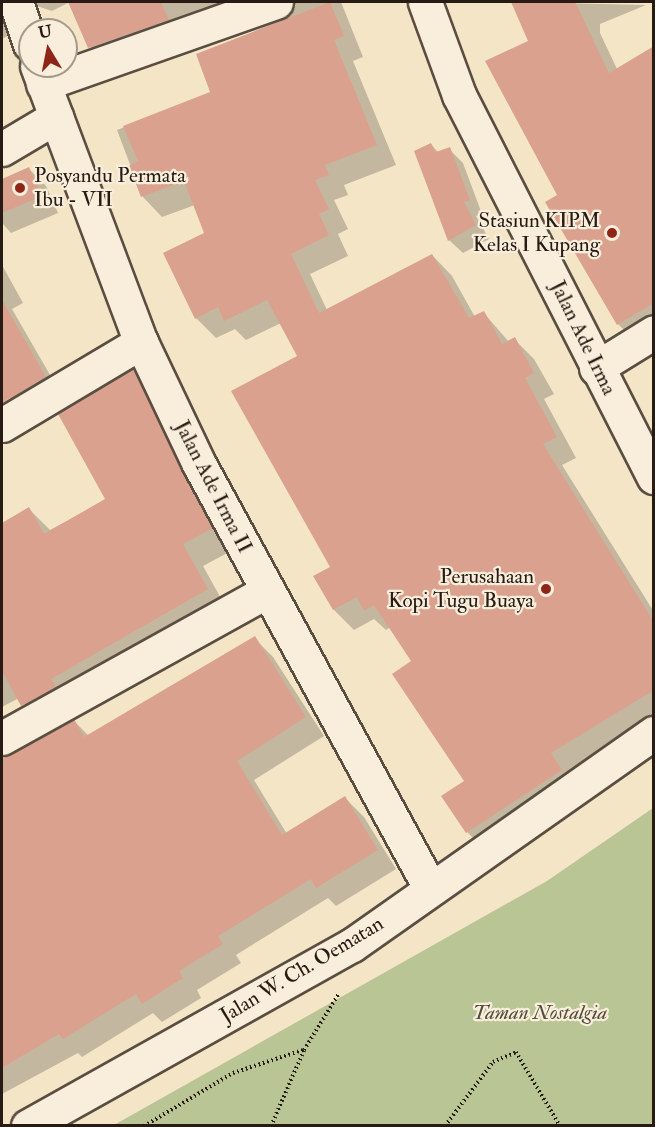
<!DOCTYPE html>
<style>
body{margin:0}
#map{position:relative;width:655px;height:1127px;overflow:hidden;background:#f4e5c7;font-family:"IM FELL Double Pica",serif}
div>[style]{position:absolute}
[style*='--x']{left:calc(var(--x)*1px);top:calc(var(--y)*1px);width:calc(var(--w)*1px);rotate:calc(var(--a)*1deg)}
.green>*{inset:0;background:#bac596}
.shadow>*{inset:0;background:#0003}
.building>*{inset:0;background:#dba18f}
.path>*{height:4px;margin-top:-2px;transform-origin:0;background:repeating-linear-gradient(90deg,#271b14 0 1.5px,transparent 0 4.5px)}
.roads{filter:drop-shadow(2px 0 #5a4e41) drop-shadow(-2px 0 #5a4e41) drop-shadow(0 2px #5a4e41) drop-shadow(0 -2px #5a4e41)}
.street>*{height:33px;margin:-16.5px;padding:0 16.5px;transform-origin:16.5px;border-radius:16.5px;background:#f8eedb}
.dots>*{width:16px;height:16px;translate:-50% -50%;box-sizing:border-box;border:3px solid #f8eedb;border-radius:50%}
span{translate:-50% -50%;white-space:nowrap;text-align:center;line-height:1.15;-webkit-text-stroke:4.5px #f8eedb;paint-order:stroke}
.poi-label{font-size:21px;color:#271b14}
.left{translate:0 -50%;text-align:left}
.right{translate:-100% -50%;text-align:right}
.street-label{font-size:21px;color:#271b14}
.park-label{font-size:21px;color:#534e3b;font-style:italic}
.frame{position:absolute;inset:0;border:3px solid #271b14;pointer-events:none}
.north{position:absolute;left:18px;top:18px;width:60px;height:60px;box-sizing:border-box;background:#f8eedb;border:2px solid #a49a8b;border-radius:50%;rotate:350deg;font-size:16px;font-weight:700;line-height:24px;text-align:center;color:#271b14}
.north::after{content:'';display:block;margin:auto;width:21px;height:27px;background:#8f2418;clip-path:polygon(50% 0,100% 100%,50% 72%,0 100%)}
</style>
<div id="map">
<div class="green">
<i style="clip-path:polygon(653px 808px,653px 1125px,114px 1125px,547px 881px)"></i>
</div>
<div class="shadow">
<i style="clip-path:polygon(2px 2px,227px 2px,110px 68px,90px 47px,70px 2px,52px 11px,31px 4px,18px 30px,2px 39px)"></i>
<i style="clip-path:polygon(244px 2px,341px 2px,363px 57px,353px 61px,396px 165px,344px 185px,348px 195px,334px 200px,348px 229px,338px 234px,348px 256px,310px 274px,327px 310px,432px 255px,452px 276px,475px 317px,483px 312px,509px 342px,514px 339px,534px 359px,554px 394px,544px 399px,576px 458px,562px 465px,654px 612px,654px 723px,487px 852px,467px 832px,466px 782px,413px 662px,391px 627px,386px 630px,374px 619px,354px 630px,334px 610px,315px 576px,332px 567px,299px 356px,281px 323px,246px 340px,235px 329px,216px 338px,196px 318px,206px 234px,195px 205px,162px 217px,142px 196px,117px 130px,212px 93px,198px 55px,291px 16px,296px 5px)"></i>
<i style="clip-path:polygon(513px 2px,646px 5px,600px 24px,600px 33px,617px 69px,654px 47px,654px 337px,639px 345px,618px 324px,559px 196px,530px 42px)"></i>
<i style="clip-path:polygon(431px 145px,439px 153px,449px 149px,463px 163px,482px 214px,476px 216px,489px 239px,463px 253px,449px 240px)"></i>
<i style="clip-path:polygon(29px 169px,46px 186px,58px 213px,11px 233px,2px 223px,2px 181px)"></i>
<i style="clip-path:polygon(2px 265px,23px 303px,12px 309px,61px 394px,26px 415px,7px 394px,2px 397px)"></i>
<i style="clip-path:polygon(133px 371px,154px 392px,233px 550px,203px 566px,228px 611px,44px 726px,19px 698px,2px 707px,2px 524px,29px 509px,50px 530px,107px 500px)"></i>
<i style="clip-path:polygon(254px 638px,273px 657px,324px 736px,254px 780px,287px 834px,345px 798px,364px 817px,396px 869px,336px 906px,328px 898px,236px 955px,241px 963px,197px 990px,201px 998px,162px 1022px,153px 1013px,82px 1057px,78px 1053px,2px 1094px,2px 761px,74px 721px,89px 736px)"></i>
</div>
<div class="building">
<i style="clip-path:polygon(68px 2px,161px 2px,169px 20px,88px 48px)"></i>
<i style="clip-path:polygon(330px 2px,344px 36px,334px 40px,377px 145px,325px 165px,329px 175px,315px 180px,329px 209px,319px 214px,329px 235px,291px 254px,319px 313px,432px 254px,469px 318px,484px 311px,502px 344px,515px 337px,534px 373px,525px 378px,557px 437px,543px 444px,654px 622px,654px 690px,551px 753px,562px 770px,466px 833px,441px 796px,464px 781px,392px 674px,411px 661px,374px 605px,364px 611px,357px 597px,333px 610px,313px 576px,330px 567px,231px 391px,297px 356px,267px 300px,224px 321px,218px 307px,195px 319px,163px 253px,204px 233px,184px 181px,141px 197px,129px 166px,138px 161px,123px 126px,210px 92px,196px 54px)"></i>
<i style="clip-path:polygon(511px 2px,575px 2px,609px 73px,654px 46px,654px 303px,617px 325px,545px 202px,557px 195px,485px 61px,528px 41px)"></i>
<i style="clip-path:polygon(431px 143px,436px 152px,450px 147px,470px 200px,464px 202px,476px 225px,448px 241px,414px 151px)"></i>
<i style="clip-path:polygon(29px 167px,42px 196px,2px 213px,2px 179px)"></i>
<i style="clip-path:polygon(2px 300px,46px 377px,2px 403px)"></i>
<i style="clip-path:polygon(133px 369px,213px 528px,183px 544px,208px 589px,51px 679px,56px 687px,21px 706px,2px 671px,2px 523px,29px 507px,44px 534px,105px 499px,58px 414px)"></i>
<i style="clip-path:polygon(255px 636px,306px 717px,237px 761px,282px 835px,345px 796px,378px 850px,316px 888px,311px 879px,218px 936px,223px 944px,179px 971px,183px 978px,142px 1004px,136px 994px,63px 1039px,59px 1034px,2px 1068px,2px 759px,74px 719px,84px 737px)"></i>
</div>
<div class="path">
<i style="--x:144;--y:1126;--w:104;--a:-30.8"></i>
<i style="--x:233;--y:1073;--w:74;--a:-18.2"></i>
<i style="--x:271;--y:1126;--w:83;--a:-66.5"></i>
<i style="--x:304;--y:1050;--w:65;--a:-58.3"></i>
<i style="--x:445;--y:1126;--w:80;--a:-53.1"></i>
<i style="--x:493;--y:1062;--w:25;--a:-23"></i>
<i style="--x:516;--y:1052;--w:86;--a:59.3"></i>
</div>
<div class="roads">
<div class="street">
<i style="--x:16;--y:2;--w:44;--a:71.6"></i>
<i style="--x:425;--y:2;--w:99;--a:69.9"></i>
<i style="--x:459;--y:95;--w:429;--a:63"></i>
<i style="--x:37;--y:66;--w:295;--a:69.4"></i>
<i style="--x:141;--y:342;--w:135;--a:64.6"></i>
<i style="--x:199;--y:464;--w:484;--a:61.4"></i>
<i style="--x:43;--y:84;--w:247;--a:-19.4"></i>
<i style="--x:2;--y:149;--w:63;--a:-30.7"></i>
<i style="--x:596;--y:368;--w:68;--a:-31.8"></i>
<i style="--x:2;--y:425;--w:162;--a:-30.8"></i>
<i style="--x:2;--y:738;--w:303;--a:-29"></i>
<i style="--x:28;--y:1126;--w:371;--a:-29.2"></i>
<i style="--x:352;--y:945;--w:369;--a:-35.1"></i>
</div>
</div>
<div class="dots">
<i style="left:20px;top:188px;background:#8f2418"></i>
<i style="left:612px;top:233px;background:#8f2418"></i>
<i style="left:546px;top:589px;background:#8f2418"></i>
</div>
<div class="poi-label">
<span class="left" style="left:34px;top:188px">Posyandu Permata<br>Ibu - VII</span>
<span class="right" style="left:600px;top:233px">Stasiun KIPM<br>Kelas I Kupang</span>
<span class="right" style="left:534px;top:589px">Perusahaan<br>Kopi Tugu Buaya</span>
</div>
<div class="street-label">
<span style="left:583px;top:338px;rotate:64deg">Jalan Ade Irma</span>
<span style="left:213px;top:487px;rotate:63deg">Jalan Ade Irma II</span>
<span style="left:302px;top:970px;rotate:-31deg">Jalan W. Ch. Oematan</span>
</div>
<div class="park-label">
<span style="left:540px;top:1013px">Taman Nostalgia</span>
</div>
<div class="frame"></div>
<div class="north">U</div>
</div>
